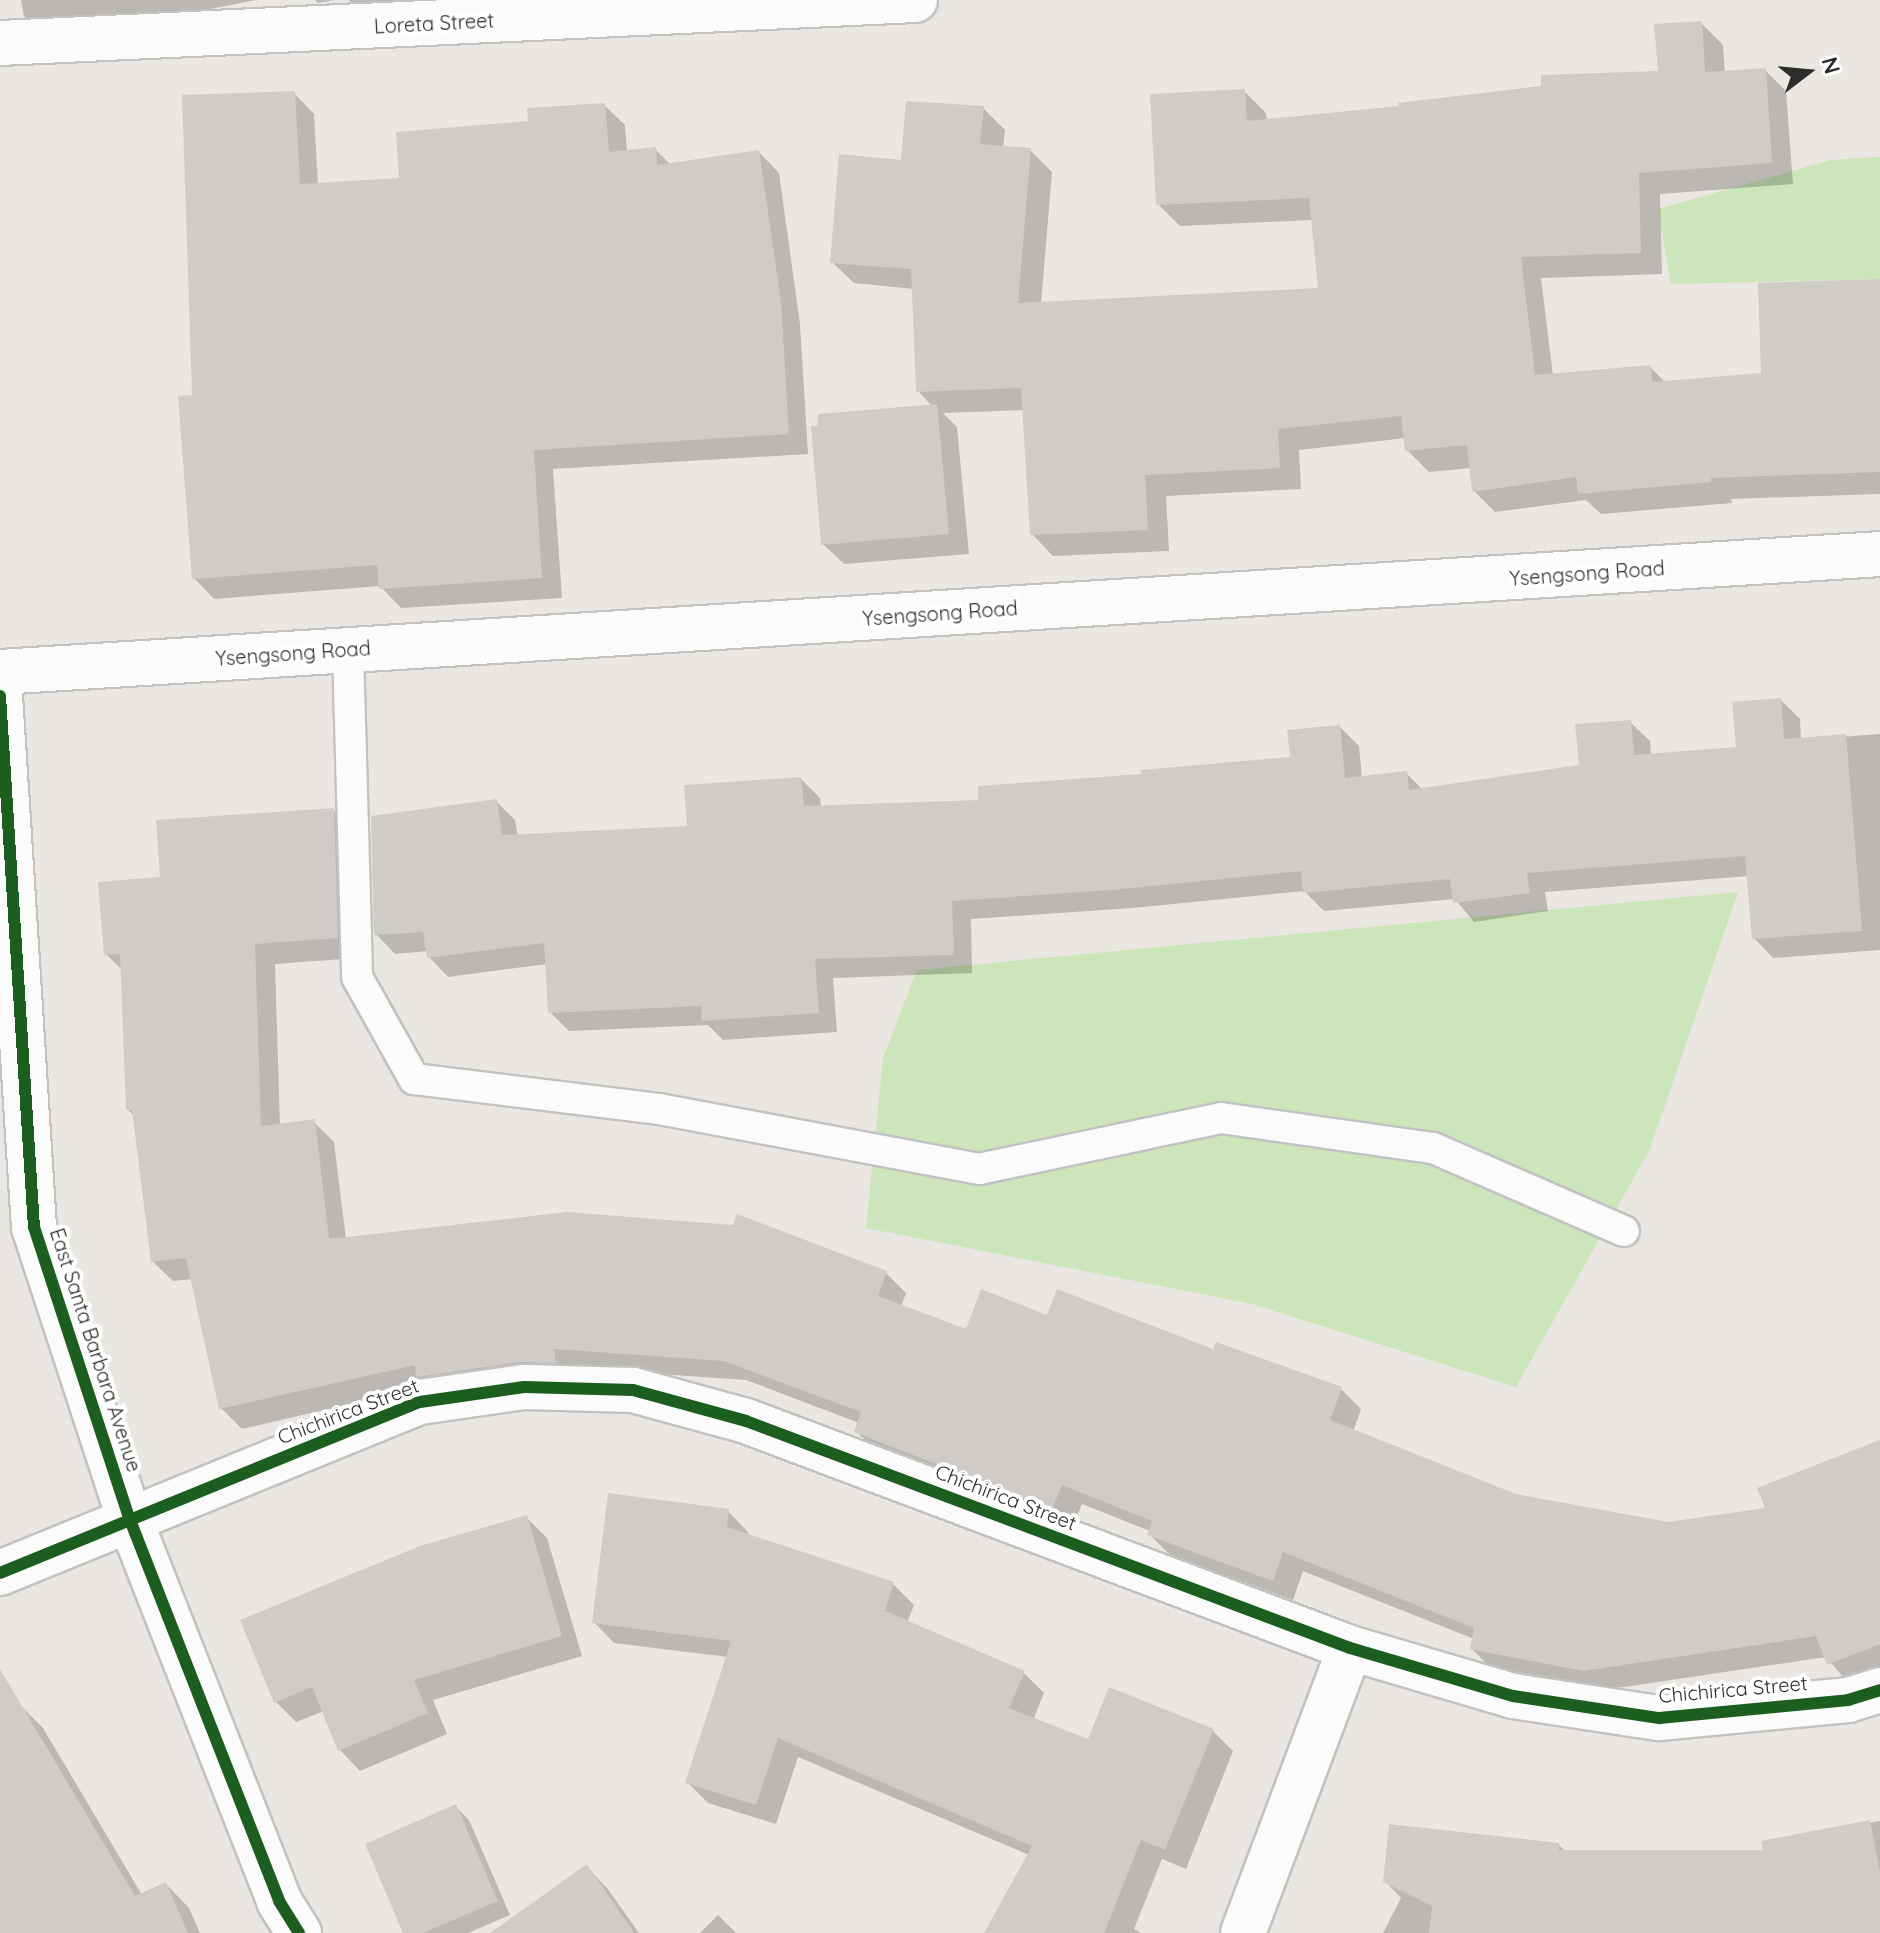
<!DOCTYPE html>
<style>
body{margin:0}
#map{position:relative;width:1880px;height:1933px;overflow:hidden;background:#eae6e2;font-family:Quicksand,sans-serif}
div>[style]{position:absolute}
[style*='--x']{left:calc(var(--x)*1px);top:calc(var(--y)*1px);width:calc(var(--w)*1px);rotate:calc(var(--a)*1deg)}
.green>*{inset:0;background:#cce5ba}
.shadow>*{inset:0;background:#0003}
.building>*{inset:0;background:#cfccc8}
.roads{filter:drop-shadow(2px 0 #c3c2c3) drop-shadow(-2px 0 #c3c2c3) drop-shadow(0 2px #c3c2c3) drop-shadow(0 -2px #c3c2c3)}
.service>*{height:30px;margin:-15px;padding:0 15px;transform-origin:15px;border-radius:15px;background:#fcfbfb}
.minor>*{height:44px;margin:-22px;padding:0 22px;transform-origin:22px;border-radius:22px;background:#fcfbfb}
.secondary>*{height:44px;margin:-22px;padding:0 22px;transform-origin:22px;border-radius:22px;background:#fcfbfb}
.cycleway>*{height:12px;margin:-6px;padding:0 6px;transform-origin:6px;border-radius:6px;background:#1b5e20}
span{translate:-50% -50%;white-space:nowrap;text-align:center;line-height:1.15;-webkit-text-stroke:8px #fff;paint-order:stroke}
.street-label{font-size:20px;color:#2c2c2c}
.north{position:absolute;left:1768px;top:32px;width:80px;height:80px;-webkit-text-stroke:6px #fff;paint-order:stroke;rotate:74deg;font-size:22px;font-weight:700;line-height:32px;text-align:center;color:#2c2c2c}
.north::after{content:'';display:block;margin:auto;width:28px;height:36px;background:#2c2c2c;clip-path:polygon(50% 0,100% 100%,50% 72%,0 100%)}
</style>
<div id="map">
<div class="green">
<i style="clip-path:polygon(1880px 157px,1880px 279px,1671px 284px,1658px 209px,1831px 160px)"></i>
<i style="clip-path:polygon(1738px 892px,1650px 1149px,1516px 1387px,1252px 1304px,866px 1228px,883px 1058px,917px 970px)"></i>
</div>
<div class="shadow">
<i style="clip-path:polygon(21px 0,256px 0,49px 41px,24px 16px)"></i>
<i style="clip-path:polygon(315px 0,335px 0,318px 3px)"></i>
<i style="clip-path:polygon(349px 0,477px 0,374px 26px)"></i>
<i style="clip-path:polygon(1701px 23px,1723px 45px,1725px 73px,1765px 70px,1786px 91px,1793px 184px,1660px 194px,1662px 274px,1541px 278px,1553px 376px,1650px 367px,1666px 383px,1763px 375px,1880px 281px,1880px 494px,1731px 499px,1732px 503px,1601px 514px,1586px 500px,1495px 512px,1474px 491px,1471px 468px,1429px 472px,1407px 450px,1406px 438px,1299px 450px,1301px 489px,1166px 496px,1169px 551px,1053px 556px,1032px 534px,1024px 410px,943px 413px,957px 427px,969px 554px,844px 564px,823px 544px,933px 407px,918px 391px,914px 289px,854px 283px,832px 262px,903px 162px,983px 108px,1005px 130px,1003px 148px,1030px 150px,1052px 172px,1041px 304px,1320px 290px,1313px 220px,1180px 226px,1158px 204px,1244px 91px,1266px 113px,1267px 121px,1401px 108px,1660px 73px)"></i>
<i style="clip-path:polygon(294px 93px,314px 114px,318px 185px,402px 180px,530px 123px,604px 105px,625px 125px,627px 152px,655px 149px,671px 165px,759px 152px,779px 173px,800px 324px,808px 454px,553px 469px,562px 598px,401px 608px,380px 586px,214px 599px,194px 578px,194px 396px)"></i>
<i style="clip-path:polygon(1781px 700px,1800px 719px,1801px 740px,1880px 734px,1880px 950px,1773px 958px,1754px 938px,1749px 876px,1545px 892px,1548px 911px,1474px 922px,1455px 899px,1324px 911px,1304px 891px,1132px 908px,971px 919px,972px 973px,833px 978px,837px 1032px,723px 1040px,708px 1025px,569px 1031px,550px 1012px,547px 964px,448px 977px,429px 957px,428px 951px,395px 954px,376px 934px,496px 801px,515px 820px,518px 836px,690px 828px,801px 779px,820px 798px,821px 807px,981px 802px,1143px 776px,1292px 759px,1340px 727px,1359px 746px,1362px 778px,1406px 773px,1423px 790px,1581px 767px,1630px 722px,1650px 741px,1651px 756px,1738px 749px)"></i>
<i style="clip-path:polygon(333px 810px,354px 830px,357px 958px,275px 964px,280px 1126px,314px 1122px,334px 1142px,346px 1240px,886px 1273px,906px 1293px,901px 1307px,967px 1332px,1048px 1318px,1214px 1352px,1341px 1389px,1361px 1409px,1353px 1432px,1515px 1496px,1668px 1524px,1768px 1509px,1880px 1442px,1880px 1672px,1849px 1684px,1826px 1657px,1604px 1690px,1492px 1669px,1472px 1649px,1474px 1639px,1303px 1571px,1293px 1600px,1170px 1555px,1149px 1534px,1150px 1531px,1082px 1504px,1072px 1528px,876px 1451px,856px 1431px,859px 1423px,746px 1380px,574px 1368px,428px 1386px,242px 1429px,221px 1408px,193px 1279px,173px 1281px,152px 1261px,135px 1116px,128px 1110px,123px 971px,106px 954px,162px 879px)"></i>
<i style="clip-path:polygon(728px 1511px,748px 1532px,748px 1536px,893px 1584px,914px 1605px,907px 1623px,1024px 1673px,1044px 1693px,1033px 1720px,1089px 1742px,1213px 1731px,1233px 1751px,1186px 1869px,1162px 1859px,1134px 1929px,1141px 1933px,987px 1933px,1029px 1855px,798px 1757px,776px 1824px,708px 1803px,687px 1782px,728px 1657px,614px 1643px,594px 1622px)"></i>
<i style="clip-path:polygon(526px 1517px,547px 1538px,582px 1656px,433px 1700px,447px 1734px,360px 1771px,340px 1750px,324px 1711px,296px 1722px,276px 1702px)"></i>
<i style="clip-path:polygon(20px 1705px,43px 1728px,142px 1895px,166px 1884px,189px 1908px,200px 1933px,20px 1933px,0 1900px,0 1717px)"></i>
<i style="clip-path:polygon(455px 1806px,469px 1820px,510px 1915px,468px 1933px,405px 1933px)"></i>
<i style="clip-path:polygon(1880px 1821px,1880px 1933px,1383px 1933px,1401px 1898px,1385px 1881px,1559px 1845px,1566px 1852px,1765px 1852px,1763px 1843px)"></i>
<i style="clip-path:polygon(587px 1867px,607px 1888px,639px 1933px,496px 1933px)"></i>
<i style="clip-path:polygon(718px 1915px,736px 1933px,700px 1933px)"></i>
</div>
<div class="building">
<i style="clip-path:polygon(1702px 21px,1705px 72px,1766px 68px,1772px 163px,1639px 173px,1641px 253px,1521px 257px,1535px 375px,1651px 365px,1652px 382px,1761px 373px,1758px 283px,1880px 279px,1880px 472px,1711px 478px,1711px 482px,1578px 494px,1576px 477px,1472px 492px,1467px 445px,1405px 451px,1401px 416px,1278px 429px,1280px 468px,1145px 475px,1148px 530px,1030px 535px,1021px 388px,916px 392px,911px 269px,830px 263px,839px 154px,901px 160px,906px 101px,984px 106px,980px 144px,1031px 148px,1018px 303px,1318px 288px,1309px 198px,1156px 205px,1150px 94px,1245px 89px,1247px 121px,1399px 106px,1398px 103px,1541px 86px,1541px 75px,1658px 71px,1654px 24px)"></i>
<i style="clip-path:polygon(295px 91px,300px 184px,399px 178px,396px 132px,528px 121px,527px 108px,605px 103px,609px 152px,656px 147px,657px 165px,759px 150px,781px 302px,789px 434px,534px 450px,542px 578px,379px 589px,377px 565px,192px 579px,178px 396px,192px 395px,182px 95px)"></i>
<i style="clip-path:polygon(937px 404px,949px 534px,821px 545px,811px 426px,817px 426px,818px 414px)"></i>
<i style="clip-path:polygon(1781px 698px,1784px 739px,1846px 734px,1862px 931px,1752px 939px,1745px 856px,1527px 873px,1530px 893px,1453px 903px,1450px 879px,1303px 893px,1301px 871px,1112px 890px,952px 901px,954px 955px,815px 959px,819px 1013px,702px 1021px,701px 1006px,548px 1013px,544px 943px,427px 958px,423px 932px,374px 935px,371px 816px,497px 799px,502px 835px,687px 826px,684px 785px,801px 777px,804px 806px,978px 800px,978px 786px,1141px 774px,1141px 770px,1290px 757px,1287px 730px,1340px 725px,1345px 778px,1407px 771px,1409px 790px,1579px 765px,1575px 724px,1631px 720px,1634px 755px,1736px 747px,1732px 702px)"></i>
<i style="clip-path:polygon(334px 808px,338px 938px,255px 944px,261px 1126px,315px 1119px,329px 1239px,567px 1212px,733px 1225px,737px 1214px,887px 1271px,878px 1296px,966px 1329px,981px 1289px,1047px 1315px,1057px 1289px,1213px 1349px,1216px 1342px,1342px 1387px,1330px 1420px,1516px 1494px,1668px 1522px,1765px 1508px,1757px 1488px,1880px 1440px,1880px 1644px,1827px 1665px,1816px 1636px,1583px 1671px,1470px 1649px,1474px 1628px,1283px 1552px,1273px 1581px,1147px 1535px,1152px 1521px,1062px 1485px,1052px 1509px,854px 1432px,861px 1412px,724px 1361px,554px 1349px,556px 1363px,520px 1362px,416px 1377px,415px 1365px,219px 1409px,186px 1258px,151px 1262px,132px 1110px,126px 1110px,120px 954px,104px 955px,98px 882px,160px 877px,156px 820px)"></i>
<i style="clip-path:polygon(608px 1493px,729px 1509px,727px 1527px,894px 1582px,885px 1611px,1025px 1671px,1009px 1708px,1088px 1739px,1109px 1687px,1214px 1729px,1165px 1850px,1141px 1840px,1104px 1933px,984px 1933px,1032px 1846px,778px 1738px,756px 1805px,685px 1783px,731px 1641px,592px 1623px)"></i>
<i style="clip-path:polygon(527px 1515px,562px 1636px,414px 1680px,428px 1713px,338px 1751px,312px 1687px,274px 1703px,240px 1620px,420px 1546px)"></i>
<i style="clip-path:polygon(0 1669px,135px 1896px,166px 1882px,188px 1933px,0 1933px)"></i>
<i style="clip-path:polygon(456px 1804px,498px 1901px,423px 1933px,403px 1933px,365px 1844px)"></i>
<i style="clip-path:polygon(1870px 1820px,1880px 1872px,1880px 1933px,1429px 1933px,1432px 1906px,1383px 1882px,1389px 1824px,1559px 1843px,1559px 1850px,1763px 1850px,1761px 1841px)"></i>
<i style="clip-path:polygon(587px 1864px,634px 1933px,490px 1933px)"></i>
</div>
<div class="roads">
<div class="service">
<i style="--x:348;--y:650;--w:327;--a:88.4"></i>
<i style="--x:357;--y:977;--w:117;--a:60.8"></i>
<i style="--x:414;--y:1079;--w:247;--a:7"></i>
<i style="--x:659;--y:1109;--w:326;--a:10.6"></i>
<i style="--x:979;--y:1169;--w:247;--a:-11.9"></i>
<i style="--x:1221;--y:1118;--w:214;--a:8.1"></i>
<i style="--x:1433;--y:1148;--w:208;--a:23.5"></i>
</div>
<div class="minor">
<i style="--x:0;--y:43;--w:916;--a:-2.69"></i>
<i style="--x:0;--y:696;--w:532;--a:86.34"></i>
<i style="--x:34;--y:1227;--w:308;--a:71.9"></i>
<i style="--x:130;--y:1520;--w:409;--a:68.6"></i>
<i style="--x:279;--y:1901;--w:38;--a:58"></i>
<i style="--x:0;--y:1573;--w:453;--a:-22.2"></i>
<i style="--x:420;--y:1402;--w:105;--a:-8.2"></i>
<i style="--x:524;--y:1387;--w:109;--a:1.6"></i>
<i style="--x:633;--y:1390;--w:117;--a:15.3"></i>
<i style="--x:746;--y:1421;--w:645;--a:20.6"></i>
<i style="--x:1350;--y:1648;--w:170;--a:16.4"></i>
<i style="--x:1513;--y:1696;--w:148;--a:8.6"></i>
<i style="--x:1659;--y:1718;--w:190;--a:-5.4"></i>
<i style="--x:1848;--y:1700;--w:34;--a:-17"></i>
<i style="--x:1243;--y:1933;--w:304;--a:-69.4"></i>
</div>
<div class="secondary">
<i style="--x:0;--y:672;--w:1884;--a:-3.59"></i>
</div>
</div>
<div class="cycleway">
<i style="--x:0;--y:696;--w:532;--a:86.34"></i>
<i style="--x:34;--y:1227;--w:308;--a:71.9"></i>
<i style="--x:130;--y:1520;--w:409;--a:68.6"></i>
<i style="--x:279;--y:1901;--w:38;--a:58"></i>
<i style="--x:0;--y:1573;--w:453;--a:-22.2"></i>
<i style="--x:420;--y:1402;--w:105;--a:-8.2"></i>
<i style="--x:524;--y:1387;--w:109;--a:1.6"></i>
<i style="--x:633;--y:1390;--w:117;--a:15.3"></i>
<i style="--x:746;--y:1421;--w:645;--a:20.6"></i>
<i style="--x:1350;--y:1648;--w:170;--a:16.4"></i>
<i style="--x:1513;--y:1696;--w:148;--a:8.6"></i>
<i style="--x:1659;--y:1718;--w:190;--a:-5.4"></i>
<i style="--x:1848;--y:1700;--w:34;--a:-17"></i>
</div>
<div class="street-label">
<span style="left:434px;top:23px;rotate:-3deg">Loreta Street</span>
<span style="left:1587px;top:573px;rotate:-4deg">Ysengsong Road</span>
<span style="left:940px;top:613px;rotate:-4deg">Ysengsong Road</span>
<span style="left:293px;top:653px;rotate:-4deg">Ysengsong Road</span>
<span style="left:96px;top:1350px;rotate:72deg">East Santa Barbara Avenue</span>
<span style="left:348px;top:1411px;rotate:-21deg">Chichirica Street</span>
<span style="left:1006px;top:1497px;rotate:21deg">Chichirica Street</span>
<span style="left:1733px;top:1689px;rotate:-5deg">Chichirica Street</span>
</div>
<div class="north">N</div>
</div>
